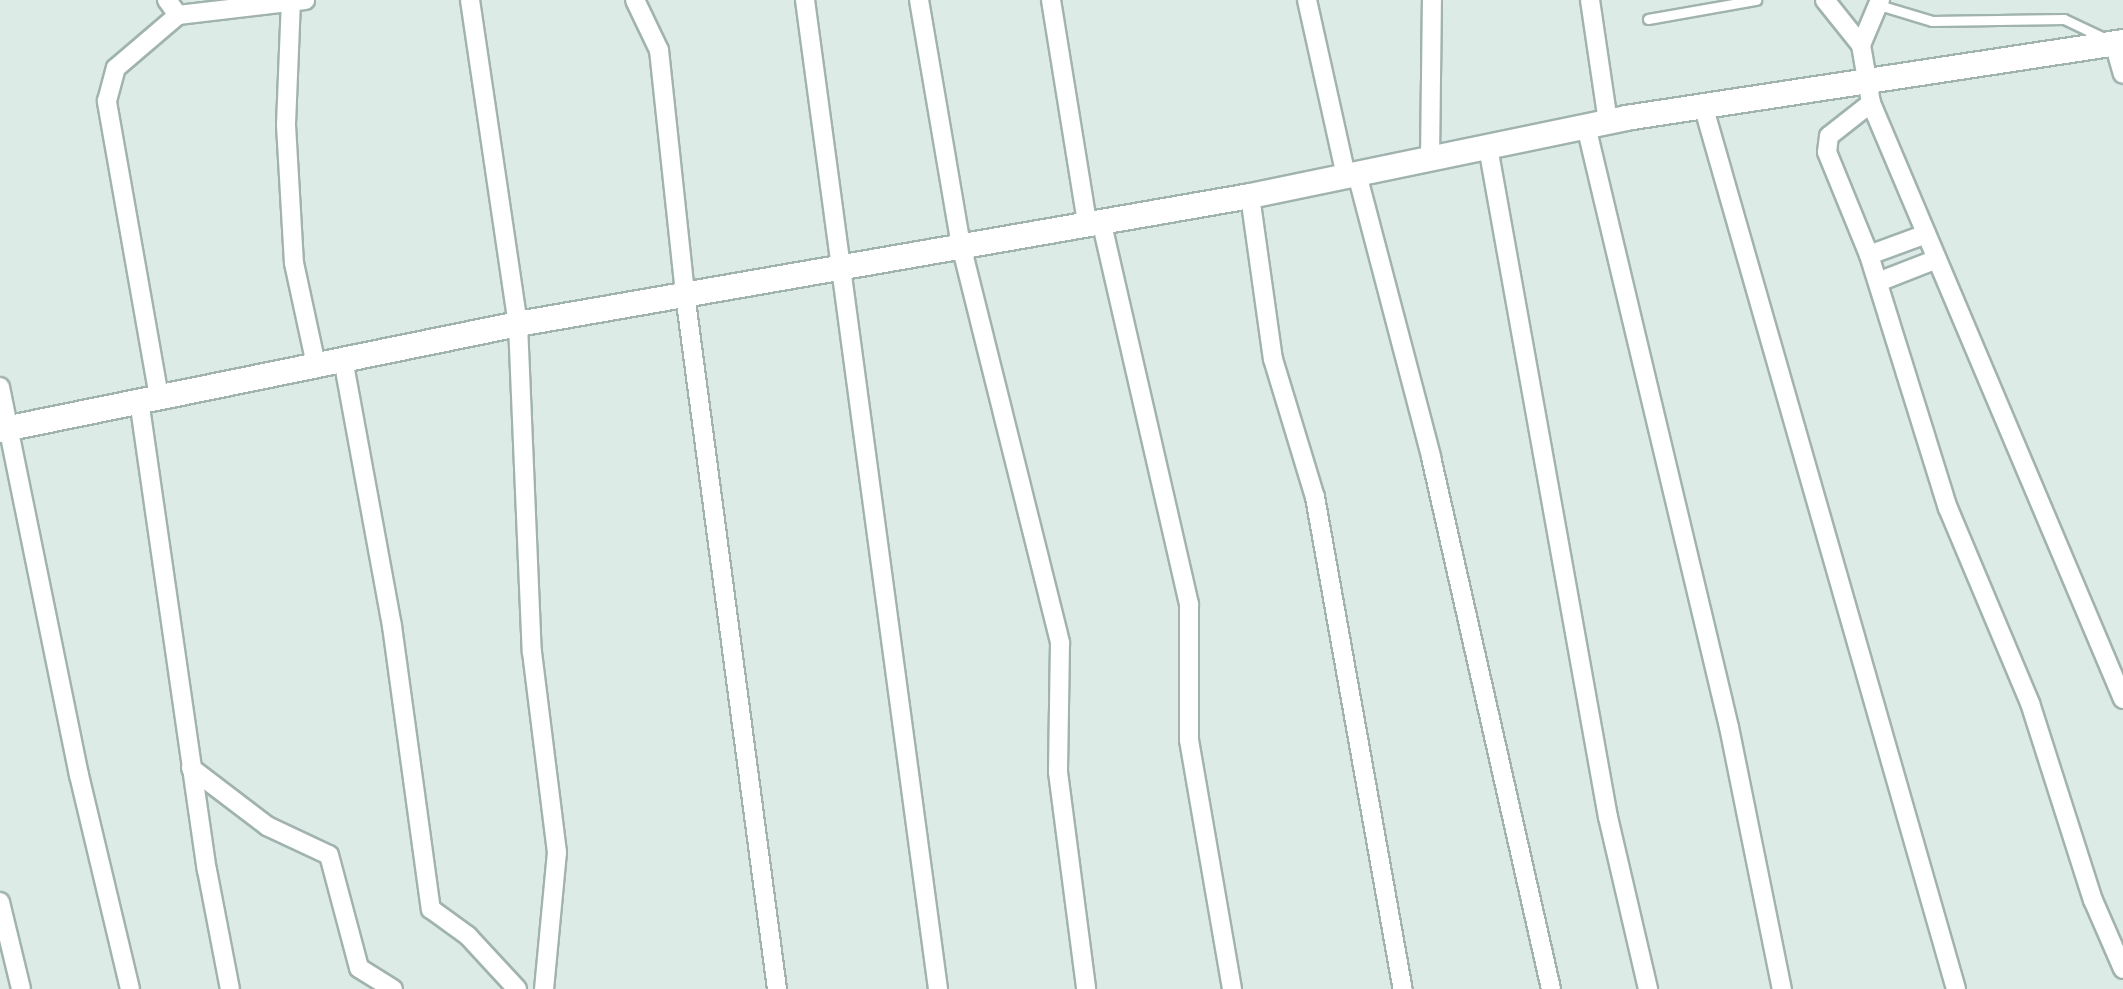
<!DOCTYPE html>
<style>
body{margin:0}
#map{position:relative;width:2123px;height:989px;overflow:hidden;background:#ddebe7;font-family:"Work Sans",sans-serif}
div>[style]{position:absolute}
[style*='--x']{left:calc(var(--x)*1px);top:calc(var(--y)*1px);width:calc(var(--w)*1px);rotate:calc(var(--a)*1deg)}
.roads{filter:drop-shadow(2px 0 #a0b3af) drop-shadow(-2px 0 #a0b3af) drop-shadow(0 2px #a0b3af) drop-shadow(0 -2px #a0b3af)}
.lane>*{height:9px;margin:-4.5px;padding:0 4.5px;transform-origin:4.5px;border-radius:4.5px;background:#fff}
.street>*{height:18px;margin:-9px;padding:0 9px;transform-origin:9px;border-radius:9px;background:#fff}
.secondary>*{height:24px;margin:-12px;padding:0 12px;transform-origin:12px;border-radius:12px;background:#fff}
span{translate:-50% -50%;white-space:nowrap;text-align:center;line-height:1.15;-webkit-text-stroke:7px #eef8f4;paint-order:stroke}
</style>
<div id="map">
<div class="roads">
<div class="lane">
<i style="--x:1879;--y:5;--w:55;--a:16.8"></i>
<i style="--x:1932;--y:21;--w:132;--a:-0.9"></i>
<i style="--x:2064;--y:19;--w:44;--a:25.4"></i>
<i style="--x:1648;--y:19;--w:110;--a:-10"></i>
</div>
<div class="street">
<i style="--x:167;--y:0;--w:19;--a:54"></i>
<i style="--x:178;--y:15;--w:128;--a:-6.7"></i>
<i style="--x:291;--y:0;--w:125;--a:92.3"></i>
<i style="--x:286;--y:125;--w:138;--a:86.7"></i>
<i style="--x:294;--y:263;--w:104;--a:77.8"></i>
<i style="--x:470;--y:0;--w:328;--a:81.6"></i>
<i style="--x:518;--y:324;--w:328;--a:87.6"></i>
<i style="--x:532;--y:652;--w:202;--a:82.9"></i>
<i style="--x:557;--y:852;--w:138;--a:95.4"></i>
<i style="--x:635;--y:0;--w:55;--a:64.4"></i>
<i style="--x:659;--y:50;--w:245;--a:83.9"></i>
<i style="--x:685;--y:294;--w:701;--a:82.46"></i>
<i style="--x:805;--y:0;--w:998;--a:82.34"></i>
<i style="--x:919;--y:0;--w:249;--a:80.3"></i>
<i style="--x:961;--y:245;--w:410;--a:76"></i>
<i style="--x:1060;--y:643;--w:129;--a:90.9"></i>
<i style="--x:1058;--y:772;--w:219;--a:82.6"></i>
<i style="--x:1051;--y:0;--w:225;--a:80.8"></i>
<i style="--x:1307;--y:0;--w:180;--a:77.5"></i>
<i style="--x:1590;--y:0;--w:123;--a:81.6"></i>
<i style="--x:1825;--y:0;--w:58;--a:51.3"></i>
<i style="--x:1861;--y:45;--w:59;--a:80.2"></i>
<i style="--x:1871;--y:103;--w:53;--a:141.8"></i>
<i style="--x:1829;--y:136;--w:16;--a:97"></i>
<i style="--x:1827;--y:152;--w:111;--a:67.8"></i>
<i style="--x:1869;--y:255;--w:265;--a:72.7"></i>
<i style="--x:1948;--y:508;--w:212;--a:67.2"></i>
<i style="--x:2030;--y:703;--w:207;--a:72.3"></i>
<i style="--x:2093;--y:900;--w:75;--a:66.5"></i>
<i style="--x:2114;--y:43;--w:32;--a:74"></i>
<i style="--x:1861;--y:45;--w:49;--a:-67.1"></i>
<i style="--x:1871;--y:103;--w:647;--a:67.08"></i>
<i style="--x:1703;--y:105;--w:919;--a:74.03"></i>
<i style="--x:1586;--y:126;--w:618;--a:76.62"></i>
<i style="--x:1729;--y:727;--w:267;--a:78.6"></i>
<i style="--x:1488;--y:147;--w:681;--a:79.85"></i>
<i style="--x:1608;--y:817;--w:177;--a:76.9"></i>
<i style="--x:1430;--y:159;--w:159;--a:-89.3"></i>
<i style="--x:1357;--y:174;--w:293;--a:75.3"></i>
<i style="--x:1431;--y:457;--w:545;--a:77.29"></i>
<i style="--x:1250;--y:196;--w:165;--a:82"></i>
<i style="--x:1273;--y:359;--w:144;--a:73.1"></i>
<i style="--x:1315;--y:497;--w:500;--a:79.9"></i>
<i style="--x:1101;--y:220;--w:394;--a:77.1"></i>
<i style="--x:1189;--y:604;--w:136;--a:90"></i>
<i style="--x:1189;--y:740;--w:253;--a:80.2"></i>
<i style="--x:1869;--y:255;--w:61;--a:-20.2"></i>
<i style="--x:1878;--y:282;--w:63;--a:-21.3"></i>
<i style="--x:343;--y:359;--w:271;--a:79.6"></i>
<i style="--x:392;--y:626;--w:286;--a:82.2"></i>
<i style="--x:431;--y:909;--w:46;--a:36.1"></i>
<i style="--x:468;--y:936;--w:72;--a:47.2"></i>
<i style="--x:0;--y:387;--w:396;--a:78.5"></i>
<i style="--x:79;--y:775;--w:220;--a:76.6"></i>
<i style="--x:159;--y:397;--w:301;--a:-100"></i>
<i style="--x:107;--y:101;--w:34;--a:-75"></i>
<i style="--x:116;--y:68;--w:82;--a:-40.5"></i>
<i style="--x:139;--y:400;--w:475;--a:81.8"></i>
<i style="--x:207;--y:870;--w:121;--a:79.1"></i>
<i style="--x:191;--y:768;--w:96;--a:37.3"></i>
<i style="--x:267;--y:826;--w:68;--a:25.1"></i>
<i style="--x:329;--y:855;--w:117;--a:75.1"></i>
<i style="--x:359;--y:968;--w:40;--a:32"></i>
<i style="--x:0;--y:902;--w:89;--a:76.4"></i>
</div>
<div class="secondary">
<i style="--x:0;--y:430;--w:529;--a:-11.56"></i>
<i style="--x:518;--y:324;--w:743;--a:-9.92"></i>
<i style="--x:1250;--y:196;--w:384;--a:-11.7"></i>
<i style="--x:1626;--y:118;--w:503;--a:-8.69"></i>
</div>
</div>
</div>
